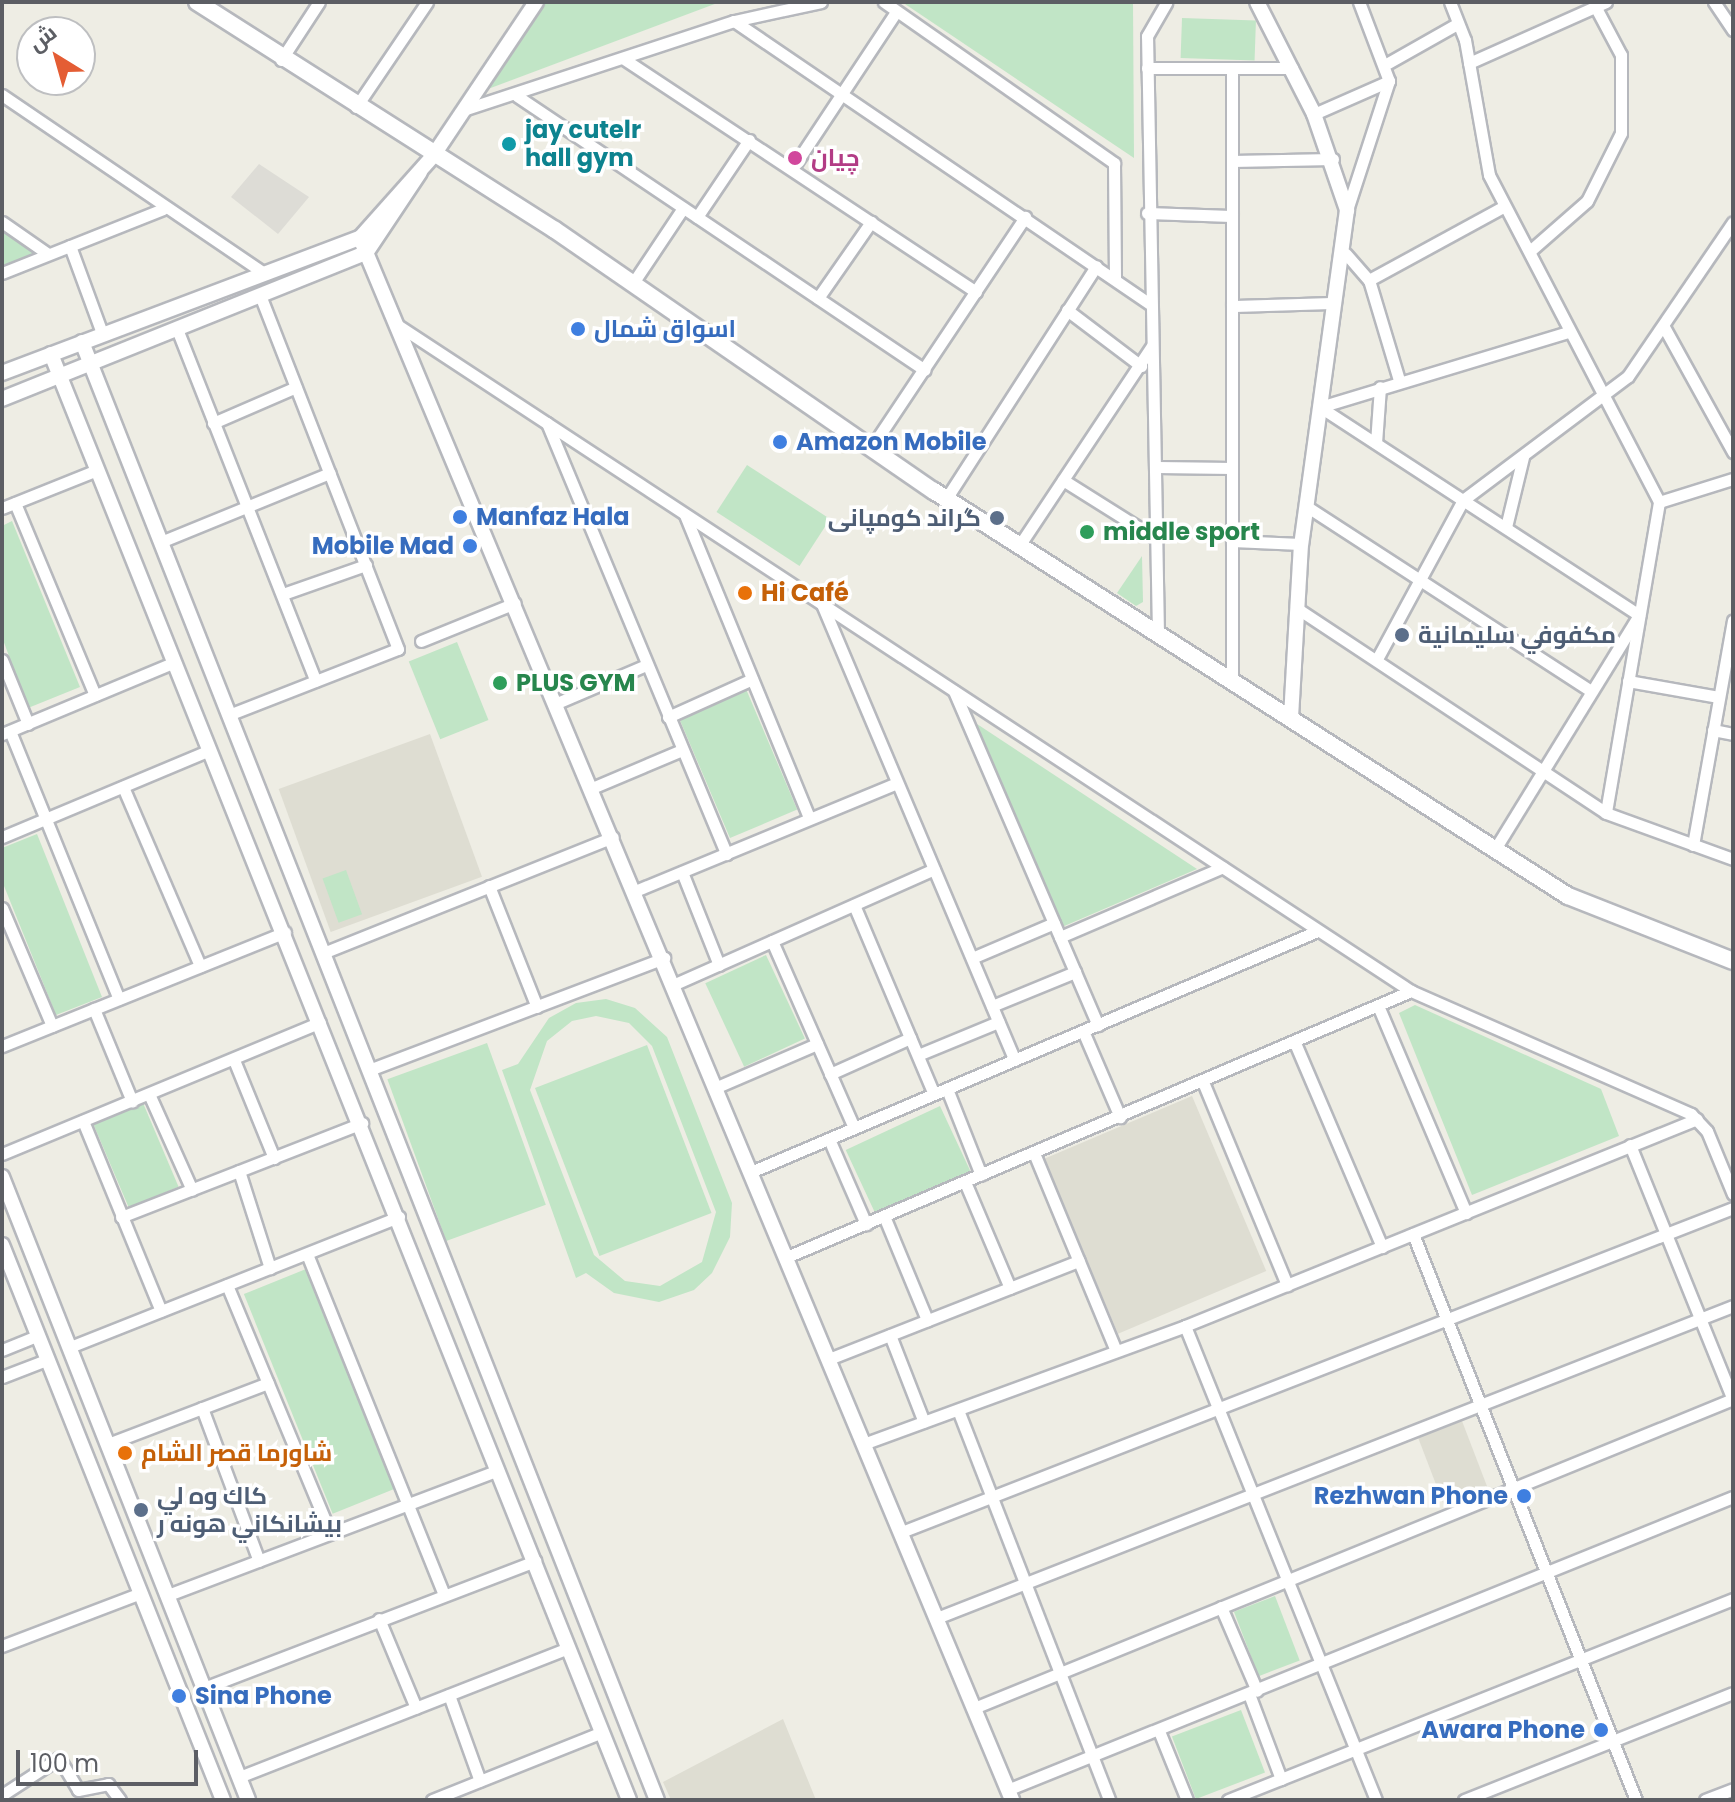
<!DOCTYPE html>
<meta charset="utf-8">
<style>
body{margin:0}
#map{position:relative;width:1735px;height:1802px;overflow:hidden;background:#eeede4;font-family:Poppins,Cairo,sans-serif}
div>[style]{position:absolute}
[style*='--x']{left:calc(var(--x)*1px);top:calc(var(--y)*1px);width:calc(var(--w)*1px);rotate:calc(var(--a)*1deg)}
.industrial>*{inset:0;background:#dddcd6}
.education>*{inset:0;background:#deddd2;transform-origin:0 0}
.green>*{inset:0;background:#c1e5c6;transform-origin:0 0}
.roads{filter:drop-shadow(2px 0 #b6b8bd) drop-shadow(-2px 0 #b6b8bd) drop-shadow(0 2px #b6b8bd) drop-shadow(0 -2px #b6b8bd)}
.minor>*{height:11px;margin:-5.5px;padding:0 5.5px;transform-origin:5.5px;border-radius:5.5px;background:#fff}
.tertiary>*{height:14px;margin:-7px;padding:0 7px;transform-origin:7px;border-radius:7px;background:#fff}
.secondary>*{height:16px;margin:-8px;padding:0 8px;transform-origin:8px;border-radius:8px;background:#fff}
.dots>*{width:22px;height:22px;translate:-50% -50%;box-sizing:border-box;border:4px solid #fff;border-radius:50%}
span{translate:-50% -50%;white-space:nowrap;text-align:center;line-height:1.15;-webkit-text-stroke:7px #fff;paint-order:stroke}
.culture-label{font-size:24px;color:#0d838f;font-weight:700}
.left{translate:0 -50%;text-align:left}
.hotel-label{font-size:24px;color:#b23c85;font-weight:700}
.shop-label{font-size:24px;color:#366cbe;font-weight:700}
.right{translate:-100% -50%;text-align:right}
.service-label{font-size:24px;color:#4e5e75;font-weight:700}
.leisure-label{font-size:24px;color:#27864d;font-weight:700}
.food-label{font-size:24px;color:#c56008;font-weight:700}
.frame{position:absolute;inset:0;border:4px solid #5c5e64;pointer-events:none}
.north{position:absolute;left:16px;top:16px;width:80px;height:80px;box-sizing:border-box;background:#fff;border:2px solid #bebfc1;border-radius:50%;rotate:323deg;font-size:22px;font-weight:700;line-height:32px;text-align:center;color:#5c5e64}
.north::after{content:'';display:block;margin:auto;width:28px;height:36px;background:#e45d34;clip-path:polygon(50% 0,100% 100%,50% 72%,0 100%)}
.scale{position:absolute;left:16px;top:1750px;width:182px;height:36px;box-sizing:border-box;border:4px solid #5c5e64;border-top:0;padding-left:10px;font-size:24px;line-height:28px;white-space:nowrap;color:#5c5e64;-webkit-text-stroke:6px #fff;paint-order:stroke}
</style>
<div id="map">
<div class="industrial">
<i style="clip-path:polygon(259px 164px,309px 197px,278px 234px,231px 197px)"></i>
</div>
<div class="education">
<i style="left:430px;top:734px;width:152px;height:161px;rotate:70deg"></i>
<i style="left:1192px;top:1096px;width:190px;height:161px;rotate:67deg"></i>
<i style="left:1462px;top:1421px;width:73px;height:47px;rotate:69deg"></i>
<i style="clip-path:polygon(783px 1719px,816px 1800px,671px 1800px,663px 1782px)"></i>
</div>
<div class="green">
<i style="clip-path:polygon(546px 2px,720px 2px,488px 89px)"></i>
<i style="clip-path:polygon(902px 2px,1133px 2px,1134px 158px)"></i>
<i style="left:1182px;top:18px;width:74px;height:40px;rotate:2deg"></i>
<i style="clip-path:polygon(2px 230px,36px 253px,2px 266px)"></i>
<i style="left:747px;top:465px;width:99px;height:56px;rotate:33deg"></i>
<i style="clip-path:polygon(12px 521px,80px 687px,28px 708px,2px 637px,2px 526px)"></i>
<i style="clip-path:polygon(1142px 556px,1143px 602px,1136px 606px,1117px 593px)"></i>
<i style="left:457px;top:642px;width:84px;height:52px;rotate:68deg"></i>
<i style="left:746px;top:689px;width:131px;height:73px;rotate:67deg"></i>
<i style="clip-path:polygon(977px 724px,1197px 869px,1062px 927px)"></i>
<i style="clip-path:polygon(37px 834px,102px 997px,56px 1015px,2px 881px,2px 848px)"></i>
<i style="left:346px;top:870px;width:47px;height:25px;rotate:70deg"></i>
<i style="left:766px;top:955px;width:92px;height:67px;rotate:65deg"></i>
<i style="clip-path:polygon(evenodd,606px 999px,635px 1008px,667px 1037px,732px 1203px,730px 1237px,712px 1273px,694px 1290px,659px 1302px,614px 1293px,586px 1273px,576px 1278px,502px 1070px,518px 1064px,549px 1018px,576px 1003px,606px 999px,596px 1016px,629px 1023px,652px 1046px,716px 1212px,702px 1262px,660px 1286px,625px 1281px,594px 1255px,530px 1090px,547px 1041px,572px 1021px,596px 1016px)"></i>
<i style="clip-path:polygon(1415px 1005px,1601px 1089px,1619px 1136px,1472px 1195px,1399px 1013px)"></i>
<i style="left:487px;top:1043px;width:172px;height:106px;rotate:70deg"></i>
<i style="left:647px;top:1045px;width:180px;height:120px;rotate:69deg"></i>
<i style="left:143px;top:1103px;width:91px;height:54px;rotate:67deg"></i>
<i style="left:940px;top:1106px;width:72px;height:104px;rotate:65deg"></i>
<i style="left:306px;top:1269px;width:237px;height:67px;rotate:68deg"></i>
<i style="left:1275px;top:1596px;width:69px;height:44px;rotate:69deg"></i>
<i style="left:1241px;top:1710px;width:67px;height:74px;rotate:69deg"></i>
</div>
<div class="roads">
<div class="minor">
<i style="--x:884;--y:2;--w:281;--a:35"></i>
<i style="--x:1114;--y:163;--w:116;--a:89.5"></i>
<i style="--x:1450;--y:2;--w:41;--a:68.5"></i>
<i style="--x:1465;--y:40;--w:137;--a:79.9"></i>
<i style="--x:1489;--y:175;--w:369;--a:62.5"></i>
<i style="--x:1659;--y:502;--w:315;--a:99.7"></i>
<i style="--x:1714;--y:2;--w:34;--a:56"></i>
<i style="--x:734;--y:21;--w:503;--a:34.23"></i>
<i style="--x:624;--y:59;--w:422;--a:33.5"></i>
<i style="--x:281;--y:60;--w:69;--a:-56.8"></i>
<i style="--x:1388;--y:63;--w:79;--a:-29.5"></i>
<i style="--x:1469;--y:63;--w:150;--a:-24"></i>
<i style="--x:1147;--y:68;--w:145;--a:0"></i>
<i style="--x:1232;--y:69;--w:611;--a:90"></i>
<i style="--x:2;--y:95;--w:318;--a:34.2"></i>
<i style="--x:517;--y:96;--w:491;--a:33.9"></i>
<i style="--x:356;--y:107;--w:127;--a:-55.9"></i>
<i style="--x:466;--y:109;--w:282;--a:-18.2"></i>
<i style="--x:734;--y:21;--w:89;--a:-12.3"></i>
<i style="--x:1314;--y:114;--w:82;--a:-23.7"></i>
<i style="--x:1232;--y:161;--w:101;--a:-1.1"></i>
<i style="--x:792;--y:169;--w:188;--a:-56.5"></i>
<i style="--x:1347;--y:210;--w:136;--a:-72"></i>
<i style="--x:1389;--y:81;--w:85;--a:-110.8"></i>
<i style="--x:1147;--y:213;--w:85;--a:2"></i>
<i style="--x:697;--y:217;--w:93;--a:-56"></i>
<i style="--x:2;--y:222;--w:56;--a:34.8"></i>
<i style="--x:70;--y:246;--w:93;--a:69.8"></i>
<i style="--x:1531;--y:250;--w:74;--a:-41.2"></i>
<i style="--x:1587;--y:201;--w:76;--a:-63.4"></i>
<i style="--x:1621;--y:133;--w:78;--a:-90"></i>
<i style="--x:1621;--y:55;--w:55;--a:-118"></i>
<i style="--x:1346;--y:254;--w:35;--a:49"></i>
<i style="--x:1369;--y:280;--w:104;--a:73.3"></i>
<i style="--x:2;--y:273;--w:173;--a:-21.7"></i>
<i style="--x:1369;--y:280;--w:153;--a:-28.6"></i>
<i style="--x:633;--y:283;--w:90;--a:-56.3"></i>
<i style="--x:818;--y:298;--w:93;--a:-55.1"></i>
<i style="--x:1232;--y:306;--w:102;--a:-1.7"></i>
<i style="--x:1067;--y:310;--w:93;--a:37.1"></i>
<i style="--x:399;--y:326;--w:1211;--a:33.31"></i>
<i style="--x:1411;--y:991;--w:306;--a:23.7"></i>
<i style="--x:1691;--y:1114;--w:23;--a:47"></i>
<i style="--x:1707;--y:1131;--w:68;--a:67.6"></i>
<i style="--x:1664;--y:327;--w:143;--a:61.1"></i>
<i style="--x:177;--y:329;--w:378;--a:68.5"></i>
<i style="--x:1320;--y:407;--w:381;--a:33.1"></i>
<i style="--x:1639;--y:615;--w:275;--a:121.6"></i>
<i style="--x:1320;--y:407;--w:260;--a:-16.8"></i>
<i style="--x:213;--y:423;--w:90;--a:-23.4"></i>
<i style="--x:547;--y:423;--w:467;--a:67.4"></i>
<i style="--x:1376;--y:443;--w:56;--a:-85.9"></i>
<i style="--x:871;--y:448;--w:278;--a:-56.3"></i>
<i style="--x:1157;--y:467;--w:75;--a:0.8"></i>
<i style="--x:1063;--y:480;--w:111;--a:32.1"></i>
<i style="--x:946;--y:499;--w:277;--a:-57.2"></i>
<i style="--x:1659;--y:502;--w:77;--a:-17.3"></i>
<i style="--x:15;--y:503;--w:208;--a:67.4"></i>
<i style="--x:1306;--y:506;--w:340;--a:33"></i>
<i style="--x:2;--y:508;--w:102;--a:-21.8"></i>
<i style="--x:685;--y:515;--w:327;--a:67.7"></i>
<i style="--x:1506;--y:527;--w:72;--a:-76.3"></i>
<i style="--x:163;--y:541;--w:180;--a:-22.2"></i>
<i style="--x:1232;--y:541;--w:69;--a:2.5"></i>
<i style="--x:1019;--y:546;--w:240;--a:-56.4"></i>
<i style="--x:283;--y:594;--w:88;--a:-19.3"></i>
<i style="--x:822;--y:604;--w:495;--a:67.1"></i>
<i style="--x:1298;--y:609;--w:369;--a:33.5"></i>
<i style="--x:1606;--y:813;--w:135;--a:19.9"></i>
<i style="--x:1158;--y:634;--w:598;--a:-91.05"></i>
<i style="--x:1147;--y:36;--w:39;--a:-60"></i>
<i style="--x:421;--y:641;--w:101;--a:-22"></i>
<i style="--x:1377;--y:659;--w:181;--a:-61.6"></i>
<i style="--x:1463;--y:500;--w:206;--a:-36.9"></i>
<i style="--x:1628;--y:376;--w:186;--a:-55.7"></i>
<i style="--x:2;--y:660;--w:69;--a:67.9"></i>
<i style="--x:1628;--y:681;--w:92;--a:10"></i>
<i style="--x:954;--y:691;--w:364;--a:66.7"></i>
<i style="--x:557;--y:703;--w:97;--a:-23.1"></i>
<i style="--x:231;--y:714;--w:179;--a:-21.3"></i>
<i style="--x:398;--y:649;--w:380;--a:-111.3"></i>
<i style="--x:668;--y:717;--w:92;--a:-24.3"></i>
<i style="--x:1713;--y:730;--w:20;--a:11"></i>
<i style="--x:10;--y:731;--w:289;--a:67.9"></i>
<i style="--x:2;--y:734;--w:187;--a:-22.6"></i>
<i style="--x:123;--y:787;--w:195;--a:66.7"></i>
<i style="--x:592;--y:788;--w:98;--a:-22.9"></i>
<i style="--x:2;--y:837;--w:225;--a:-22.7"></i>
<i style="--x:1693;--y:845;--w:228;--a:-79.9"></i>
<i style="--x:682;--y:872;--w:100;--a:68.3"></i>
<i style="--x:489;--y:886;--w:130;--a:68.4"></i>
<i style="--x:635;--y:891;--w:283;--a:-22.4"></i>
<i style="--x:854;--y:905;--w:205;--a:67.1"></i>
<i style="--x:2;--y:908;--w:128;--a:67"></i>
<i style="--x:1060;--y:937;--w:177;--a:-23.2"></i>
<i style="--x:772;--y:941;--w:204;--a:66.3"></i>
<i style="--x:323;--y:953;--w:312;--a:-21.8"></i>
<i style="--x:972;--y:958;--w:89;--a:-23.1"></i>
<i style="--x:675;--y:984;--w:283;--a:-23.9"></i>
<i style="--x:992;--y:1006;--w:90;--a:-22.3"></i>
<i style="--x:1379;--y:1008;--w:223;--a:67"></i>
<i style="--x:94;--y:1009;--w:100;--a:67.6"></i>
<i style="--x:1083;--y:1031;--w:94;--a:66.7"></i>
<i style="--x:1295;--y:1043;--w:222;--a:66.9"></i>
<i style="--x:2;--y:1046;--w:305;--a:-21.9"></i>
<i style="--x:918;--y:1055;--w:87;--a:-22.4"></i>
<i style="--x:234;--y:1060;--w:106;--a:67.8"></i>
<i style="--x:369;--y:1070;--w:316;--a:-20.8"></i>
<i style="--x:830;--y:1074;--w:88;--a:-24.2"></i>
<i style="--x:1203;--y:1082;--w:220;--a:67.5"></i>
<i style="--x:717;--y:1087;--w:109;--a:-23.3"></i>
<i style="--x:947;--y:1089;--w:92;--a:68.4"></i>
<i style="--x:149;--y:1094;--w:105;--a:65.9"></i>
<i style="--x:83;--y:1121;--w:205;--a:67.7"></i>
<i style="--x:829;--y:1139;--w:93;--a:66.5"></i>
<i style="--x:1630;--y:1145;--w:275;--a:68"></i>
<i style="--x:1034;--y:1153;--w:214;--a:67.5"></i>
<i style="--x:2;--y:1154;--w:344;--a:-22.5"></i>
<i style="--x:239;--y:1171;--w:102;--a:72.3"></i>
<i style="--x:753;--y:1171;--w:611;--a:-23.04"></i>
<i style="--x:965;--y:1182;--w:115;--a:67"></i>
<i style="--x:884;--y:1216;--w:113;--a:67.5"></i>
<i style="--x:121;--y:1217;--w:259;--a:-21.3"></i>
<i style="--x:1413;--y:1234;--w:608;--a:68.5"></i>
<i style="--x:307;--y:1254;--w:367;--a:68.1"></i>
<i style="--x:789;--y:1256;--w:676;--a:-23.08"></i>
<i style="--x:227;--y:1285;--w:269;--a:67.4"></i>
<i style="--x:1185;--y:1326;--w:511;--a:68.05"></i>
<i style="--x:890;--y:1335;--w:93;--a:68.7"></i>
<i style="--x:70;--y:1347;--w:354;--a:-21.6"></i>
<i style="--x:2;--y:1350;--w:38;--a:-22"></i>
<i style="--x:831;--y:1358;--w:266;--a:-21.4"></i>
<i style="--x:2;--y:1377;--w:47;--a:-21.1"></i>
<i style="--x:202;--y:1408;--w:163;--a:69.6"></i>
<i style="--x:958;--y:1410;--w:418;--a:68.8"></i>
<i style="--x:866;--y:1443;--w:340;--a:-20.1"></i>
<i style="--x:1185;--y:1326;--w:552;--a:-22.01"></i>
<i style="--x:108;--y:1444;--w:171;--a:-20.9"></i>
<i style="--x:904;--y:1531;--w:890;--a:-21.29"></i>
<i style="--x:168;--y:1595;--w:353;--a:-20.7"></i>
<i style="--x:1221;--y:1607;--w:91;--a:66.8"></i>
<i style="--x:939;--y:1617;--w:853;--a:-21.39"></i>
<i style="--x:379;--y:1619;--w:96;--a:67.4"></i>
<i style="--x:2;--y:1646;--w:149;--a:-20.9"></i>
<i style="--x:204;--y:1688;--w:355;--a:-21"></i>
<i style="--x:1249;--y:1694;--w:91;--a:69.4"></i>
<i style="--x:449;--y:1695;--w:91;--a:70.2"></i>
<i style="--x:974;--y:1708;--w:819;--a:-22.15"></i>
<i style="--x:1159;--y:1731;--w:74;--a:67.9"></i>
<i style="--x:239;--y:1777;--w:354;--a:-21.4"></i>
<i style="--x:1007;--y:1790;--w:783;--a:-21.98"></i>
<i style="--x:2;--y:1795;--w:68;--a:-33"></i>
<i style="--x:59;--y:1758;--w:37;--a:59"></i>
<i style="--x:78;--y:1790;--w:31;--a:-11"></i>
<i style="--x:108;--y:1784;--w:20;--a:53"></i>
<i style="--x:432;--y:1800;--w:183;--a:-21.8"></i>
<i style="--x:1228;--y:1800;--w:544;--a:-21.7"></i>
<i style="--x:1464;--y:1800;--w:289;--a:-21.7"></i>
<i style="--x:1705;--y:1800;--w:30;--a:-21"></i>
</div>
<div class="tertiary">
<i style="--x:1257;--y:2;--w:126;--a:63"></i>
<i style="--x:1314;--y:114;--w:102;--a:71"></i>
<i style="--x:1347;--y:210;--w:337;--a:97.8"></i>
<i style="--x:1301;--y:544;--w:175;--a:93.3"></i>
<i style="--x:360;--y:238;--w:1693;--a:67.34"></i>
<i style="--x:82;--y:342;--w:1567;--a:68.48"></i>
<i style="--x:51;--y:354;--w:1557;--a:68.21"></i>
<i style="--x:2;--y:373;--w:383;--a:-20.7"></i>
<i style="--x:360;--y:238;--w:110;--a:-48.3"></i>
<i style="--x:433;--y:156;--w:185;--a:-56.2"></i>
<i style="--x:2;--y:399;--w:392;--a:-21.9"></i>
<i style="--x:366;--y:253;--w:97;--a:-56.3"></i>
<i style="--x:2;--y:1177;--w:670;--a:68.45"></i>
<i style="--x:2;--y:1245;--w:597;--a:68.29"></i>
</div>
<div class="secondary">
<i style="--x:197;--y:2;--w:424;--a:32.5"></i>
<i style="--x:555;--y:230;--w:460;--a:34.6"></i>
<i style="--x:934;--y:491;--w:752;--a:32.57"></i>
<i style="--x:1568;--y:896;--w:177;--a:21.5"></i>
</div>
</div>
<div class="dots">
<i style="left:509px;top:144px;background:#0f9aa8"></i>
<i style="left:795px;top:158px;background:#d1479c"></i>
<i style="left:578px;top:329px;background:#3f7fe0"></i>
<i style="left:780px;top:442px;background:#3f7fe0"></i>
<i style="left:460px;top:517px;background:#3f7fe0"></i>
<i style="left:997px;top:518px;background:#5c6f8a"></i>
<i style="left:1087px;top:532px;background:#2e9e5b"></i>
<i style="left:470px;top:546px;background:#3f7fe0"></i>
<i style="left:745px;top:593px;background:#e8710a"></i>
<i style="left:1402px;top:635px;background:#5c6f8a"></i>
<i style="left:500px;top:683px;background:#2e9e5b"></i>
<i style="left:125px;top:1453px;background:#e8710a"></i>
<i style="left:1524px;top:1496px;background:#3f7fe0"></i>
<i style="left:141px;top:1510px;background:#5c6f8a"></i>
<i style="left:179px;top:1696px;background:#3f7fe0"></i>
<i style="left:1601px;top:1730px;background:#3f7fe0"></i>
</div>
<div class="culture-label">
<span class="left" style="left:525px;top:144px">jay cutelr<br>hall gym</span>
</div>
<div class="hotel-label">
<span class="left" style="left:811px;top:158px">چيان</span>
</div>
<div class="shop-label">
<span class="left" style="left:594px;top:329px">اسواق شمال</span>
<span class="left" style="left:796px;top:442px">Amazon Mobile</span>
<span class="left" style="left:476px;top:517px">Manfaz Hala</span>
<span class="right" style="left:454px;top:546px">Mobile Mad</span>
<span class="right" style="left:1508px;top:1496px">Rezhwan Phone</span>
<span class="left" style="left:195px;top:1696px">Sina Phone</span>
<span class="right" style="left:1585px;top:1730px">Awara Phone</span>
</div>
<div class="service-label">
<span class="right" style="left:981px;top:518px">گراند كومپانى</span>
<span class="left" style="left:1418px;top:635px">مكفوفي سليمانية</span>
<span class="left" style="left:157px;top:1510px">كاك وه لي<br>بيشانكاني هونه ر</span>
</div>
<div class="leisure-label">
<span class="left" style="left:1103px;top:532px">middle sport</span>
<span class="left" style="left:516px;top:683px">PLUS GYM</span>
</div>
<div class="food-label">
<span class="left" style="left:761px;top:593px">Hi Café</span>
<span class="left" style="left:141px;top:1453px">شاورما قصر الشام</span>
</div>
<div class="frame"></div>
<div class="north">ش</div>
<div class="scale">100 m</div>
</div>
